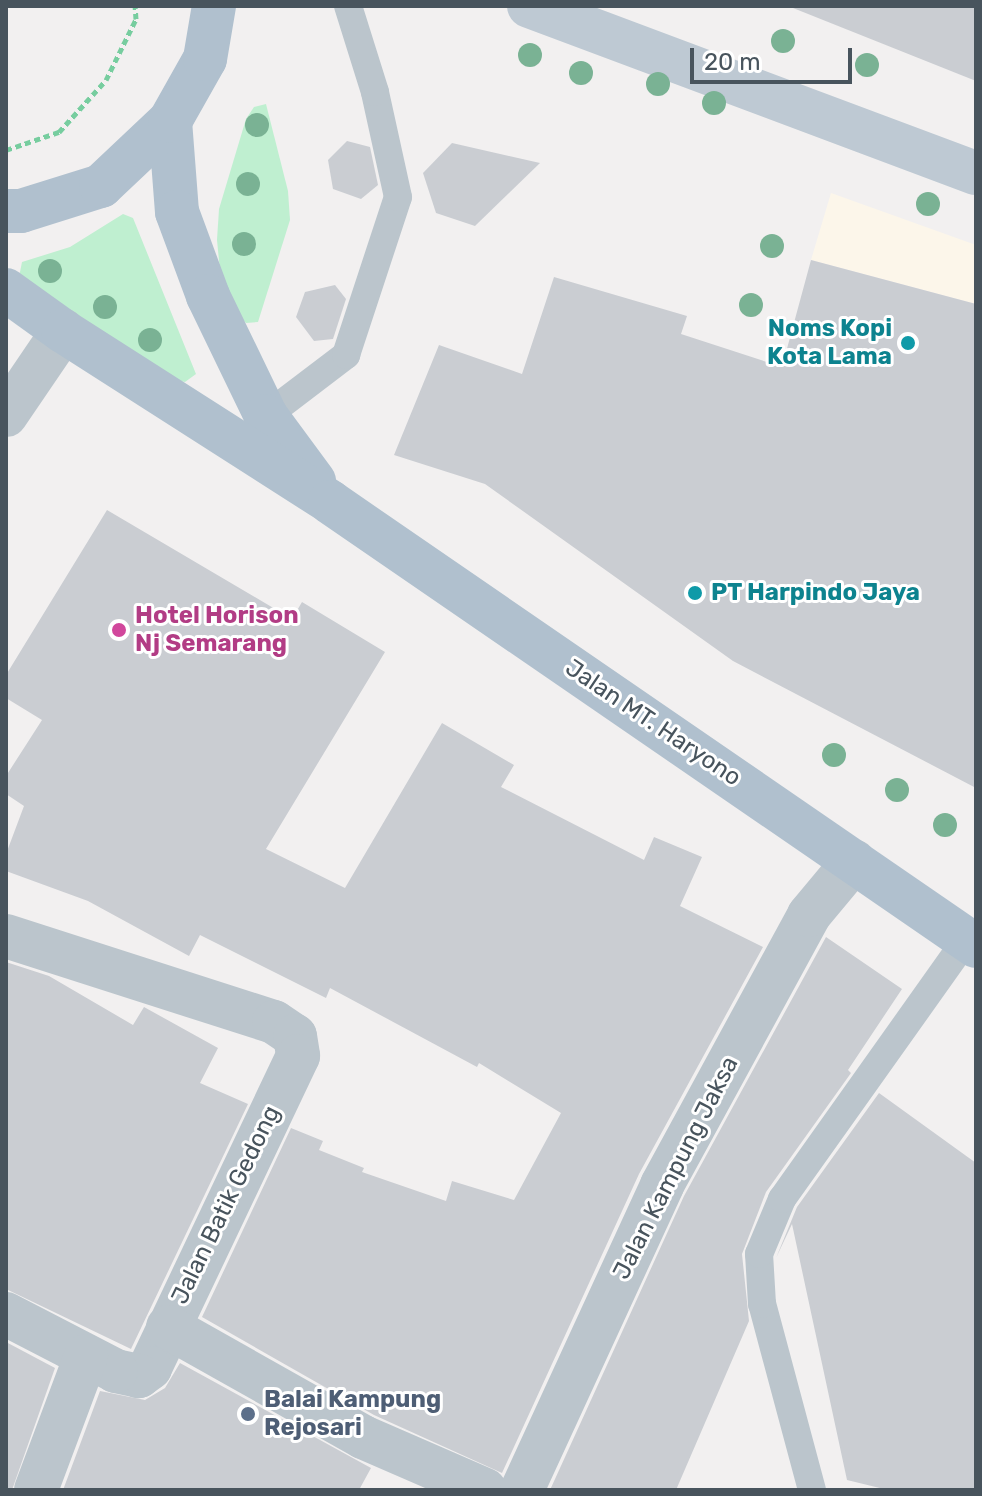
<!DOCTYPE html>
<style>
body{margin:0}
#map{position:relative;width:982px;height:1496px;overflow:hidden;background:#f2f0f0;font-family:Rubik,sans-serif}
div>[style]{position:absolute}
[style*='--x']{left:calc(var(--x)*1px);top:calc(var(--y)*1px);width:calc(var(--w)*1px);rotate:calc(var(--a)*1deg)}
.commercial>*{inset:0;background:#fcf6ea}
.green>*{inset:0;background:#bfefd0}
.building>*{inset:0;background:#cacdd2}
.path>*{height:5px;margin-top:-2.5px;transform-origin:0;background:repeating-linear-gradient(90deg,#77cd9f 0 6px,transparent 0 10px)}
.lane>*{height:28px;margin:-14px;padding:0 14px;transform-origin:14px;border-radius:14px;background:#bbc5cc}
.street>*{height:44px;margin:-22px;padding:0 22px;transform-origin:22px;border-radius:22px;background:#bbc5cc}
.secondary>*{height:44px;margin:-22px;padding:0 22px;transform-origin:22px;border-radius:22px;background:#bec9d3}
.primary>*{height:44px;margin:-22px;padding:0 22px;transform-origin:22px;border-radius:22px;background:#b0c0ce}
.trees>*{width:24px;height:24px;margin:-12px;border-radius:50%;background:#7ab294}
.dots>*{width:22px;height:22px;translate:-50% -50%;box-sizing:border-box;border:4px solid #fff;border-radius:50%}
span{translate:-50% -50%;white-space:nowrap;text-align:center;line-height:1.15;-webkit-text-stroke:6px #fff;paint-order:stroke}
.culture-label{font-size:24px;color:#0d838f;font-weight:700}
.right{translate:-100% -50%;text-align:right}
.left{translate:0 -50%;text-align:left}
.hotel-label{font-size:24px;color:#b23c85;font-weight:700}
.street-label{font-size:24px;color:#48545d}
.service-label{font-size:24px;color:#4e5e75;font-weight:700}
.frame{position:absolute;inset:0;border:8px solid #48545d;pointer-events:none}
.scale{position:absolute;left:690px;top:48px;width:162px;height:36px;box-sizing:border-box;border:4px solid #48545d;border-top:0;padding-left:10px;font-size:24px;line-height:28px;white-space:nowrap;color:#48545d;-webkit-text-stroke:6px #fff;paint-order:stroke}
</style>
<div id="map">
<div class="commercial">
<i style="clip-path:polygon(831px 193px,976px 245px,976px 304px,811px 260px)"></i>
</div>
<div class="green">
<i style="clip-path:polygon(266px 104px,288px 191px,290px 220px,258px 322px,246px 323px,238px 315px,220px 271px,217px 240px,219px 209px,246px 119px,254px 107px)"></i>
<i style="clip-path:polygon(123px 214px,133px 218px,196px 374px,185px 382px,170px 379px,19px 277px,22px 262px,70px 247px)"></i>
</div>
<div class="building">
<i style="clip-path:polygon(793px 6px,976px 6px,976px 81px,793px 8px)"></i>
<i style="clip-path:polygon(347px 141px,370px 147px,378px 185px,361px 199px,333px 189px,328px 160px)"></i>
<i style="clip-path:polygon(452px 143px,540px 163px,475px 226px,436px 213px,423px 173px)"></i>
<i style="clip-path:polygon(811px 260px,976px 304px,976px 788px,733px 661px,485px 484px,394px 455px,439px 345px,522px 374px,554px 277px,687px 316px,681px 334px,782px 367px)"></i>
<i style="clip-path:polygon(335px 285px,346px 299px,333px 339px,314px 341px,296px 317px,305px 292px)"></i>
<i style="clip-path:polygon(107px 510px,292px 619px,302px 602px,385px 652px,266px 849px,345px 888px,442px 723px,514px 765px,501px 787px,644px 860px,654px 837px,702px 857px,680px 906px,763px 947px,639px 1174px,502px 1473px,374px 1415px,202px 1317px,291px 1128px,323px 1141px,319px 1150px,364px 1168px,362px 1172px,446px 1201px,452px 1181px,514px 1200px,561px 1113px,479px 1063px,477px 1067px,330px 988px,326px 998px,200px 935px,189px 956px,88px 901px,6px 871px,6px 854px,24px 806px,6px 794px,6px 776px,42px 720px,6px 698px,6px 675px)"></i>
<i style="clip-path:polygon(826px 937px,902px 989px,848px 1070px,851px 1073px,766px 1192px,742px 1254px,749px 1321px,676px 1490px,550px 1490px,684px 1196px)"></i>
<i style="clip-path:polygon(6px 962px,49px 976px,133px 1025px,144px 1007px,218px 1048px,200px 1083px,248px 1104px,131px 1349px,6px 1289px)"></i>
<i style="clip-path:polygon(879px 1093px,976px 1163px,976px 1490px,888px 1490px,847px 1480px,792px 1224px,776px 1258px,797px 1207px)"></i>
<i style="clip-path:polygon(6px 1342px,55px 1368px,12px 1490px,6px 1490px)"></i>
<i style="clip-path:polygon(180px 1363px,371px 1468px,359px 1490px,63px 1490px,100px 1391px,145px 1400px,165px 1388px)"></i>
</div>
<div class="path">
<i style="--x:6;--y:150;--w:56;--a:-18.8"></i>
<i style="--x:59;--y:132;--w:70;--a:-47.9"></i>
<i style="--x:106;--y:80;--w:68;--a:-63.8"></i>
<i style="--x:136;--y:19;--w:13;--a:-94"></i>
</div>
<div class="lane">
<i style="--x:266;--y:416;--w:101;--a:-37.3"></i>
<i style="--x:346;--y:355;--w:166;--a:-71.8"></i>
<i style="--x:398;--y:197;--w:107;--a:-102.4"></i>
<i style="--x:375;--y:92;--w:90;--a:-107.4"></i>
<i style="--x:812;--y:1490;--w:193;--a:-105"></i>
<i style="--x:762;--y:1304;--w:50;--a:-93.4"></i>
<i style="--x:759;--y:1254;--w:60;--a:-67.3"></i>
<i style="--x:782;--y:1199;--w:319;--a:-54.6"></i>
</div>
<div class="street">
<i style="--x:6;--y:415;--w:102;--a:-55.8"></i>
<i style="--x:6;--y:936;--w:281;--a:17.8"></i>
<i style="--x:274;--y:1022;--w:25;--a:34"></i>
<i style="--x:295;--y:1036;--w:20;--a:81"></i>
<i style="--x:298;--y:1056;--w:345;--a:115.4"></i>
<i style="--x:150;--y:1368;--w:14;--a:144"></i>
<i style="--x:139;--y:1376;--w:24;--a:-168"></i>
<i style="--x:116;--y:1371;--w:124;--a:-152.6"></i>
<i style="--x:168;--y:1327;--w:224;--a:29.4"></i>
<i style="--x:363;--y:1437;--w:133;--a:23.5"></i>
<i style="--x:36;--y:1490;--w:143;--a:-69.5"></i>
<i style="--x:522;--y:1490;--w:336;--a:-65.3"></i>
<i style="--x:662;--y:1185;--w:307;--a:-61.4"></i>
<i style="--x:809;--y:915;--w:70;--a:-50.2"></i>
</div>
<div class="secondary">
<i style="--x:529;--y:6;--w:477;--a:20.5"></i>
</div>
<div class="primary">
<i style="--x:170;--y:121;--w:91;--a:85.6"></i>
<i style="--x:177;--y:212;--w:90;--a:69.7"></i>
<i style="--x:208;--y:296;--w:133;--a:64.2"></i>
<i style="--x:266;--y:416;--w:81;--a:53.6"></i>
<i style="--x:6;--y:211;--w:15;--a:0"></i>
<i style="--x:21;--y:211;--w:84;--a:-17.4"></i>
<i style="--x:101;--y:186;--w:95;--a:-43.3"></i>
<i style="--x:170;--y:121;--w:71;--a:-60.6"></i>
<i style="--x:205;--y:59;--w:54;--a:-80.4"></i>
<i style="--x:6;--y:290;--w:70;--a:35.7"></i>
<i style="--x:63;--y:331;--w:317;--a:32.6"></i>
<i style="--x:330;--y:502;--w:784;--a:34.5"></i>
</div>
<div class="trees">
<i style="left:783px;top:41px"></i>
<i style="left:530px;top:55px"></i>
<i style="left:867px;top:65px"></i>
<i style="left:581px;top:73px"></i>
<i style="left:658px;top:84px"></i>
<i style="left:714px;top:103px"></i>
<i style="left:257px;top:125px"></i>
<i style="left:248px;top:184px"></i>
<i style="left:928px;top:204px"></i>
<i style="left:244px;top:244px"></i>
<i style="left:772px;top:246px"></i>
<i style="left:50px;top:271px"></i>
<i style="left:751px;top:305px"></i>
<i style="left:105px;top:307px"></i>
<i style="left:150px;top:340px"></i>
<i style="left:834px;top:755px"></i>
<i style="left:897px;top:790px"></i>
<i style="left:945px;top:825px"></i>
</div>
<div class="dots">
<i style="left:908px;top:343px;background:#0f9aa8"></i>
<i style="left:695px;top:593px;background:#0f9aa8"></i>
<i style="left:119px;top:630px;background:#d1479c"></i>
<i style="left:248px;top:1414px;background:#5c6f8a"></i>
</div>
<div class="culture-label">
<span class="right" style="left:892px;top:343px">Noms Kopi<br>Kota Lama</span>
<span class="left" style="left:711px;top:593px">PT Harpindo Jaya</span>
</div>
<div class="hotel-label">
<span class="left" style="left:135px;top:630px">Hotel Horison<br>Nj Semarang</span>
</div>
<div class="street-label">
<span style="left:653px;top:723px;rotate:34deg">Jalan MT. Haryono</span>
<span style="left:676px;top:1168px;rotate:-63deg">Jalan Kampung Jaksa</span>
<span style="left:226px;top:1205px;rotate:-64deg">Jalan Batik Gedong</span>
</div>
<div class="service-label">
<span class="left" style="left:264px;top:1414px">Balai Kampung<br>Rejosari</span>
</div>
<div class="frame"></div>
<div class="scale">20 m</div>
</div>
